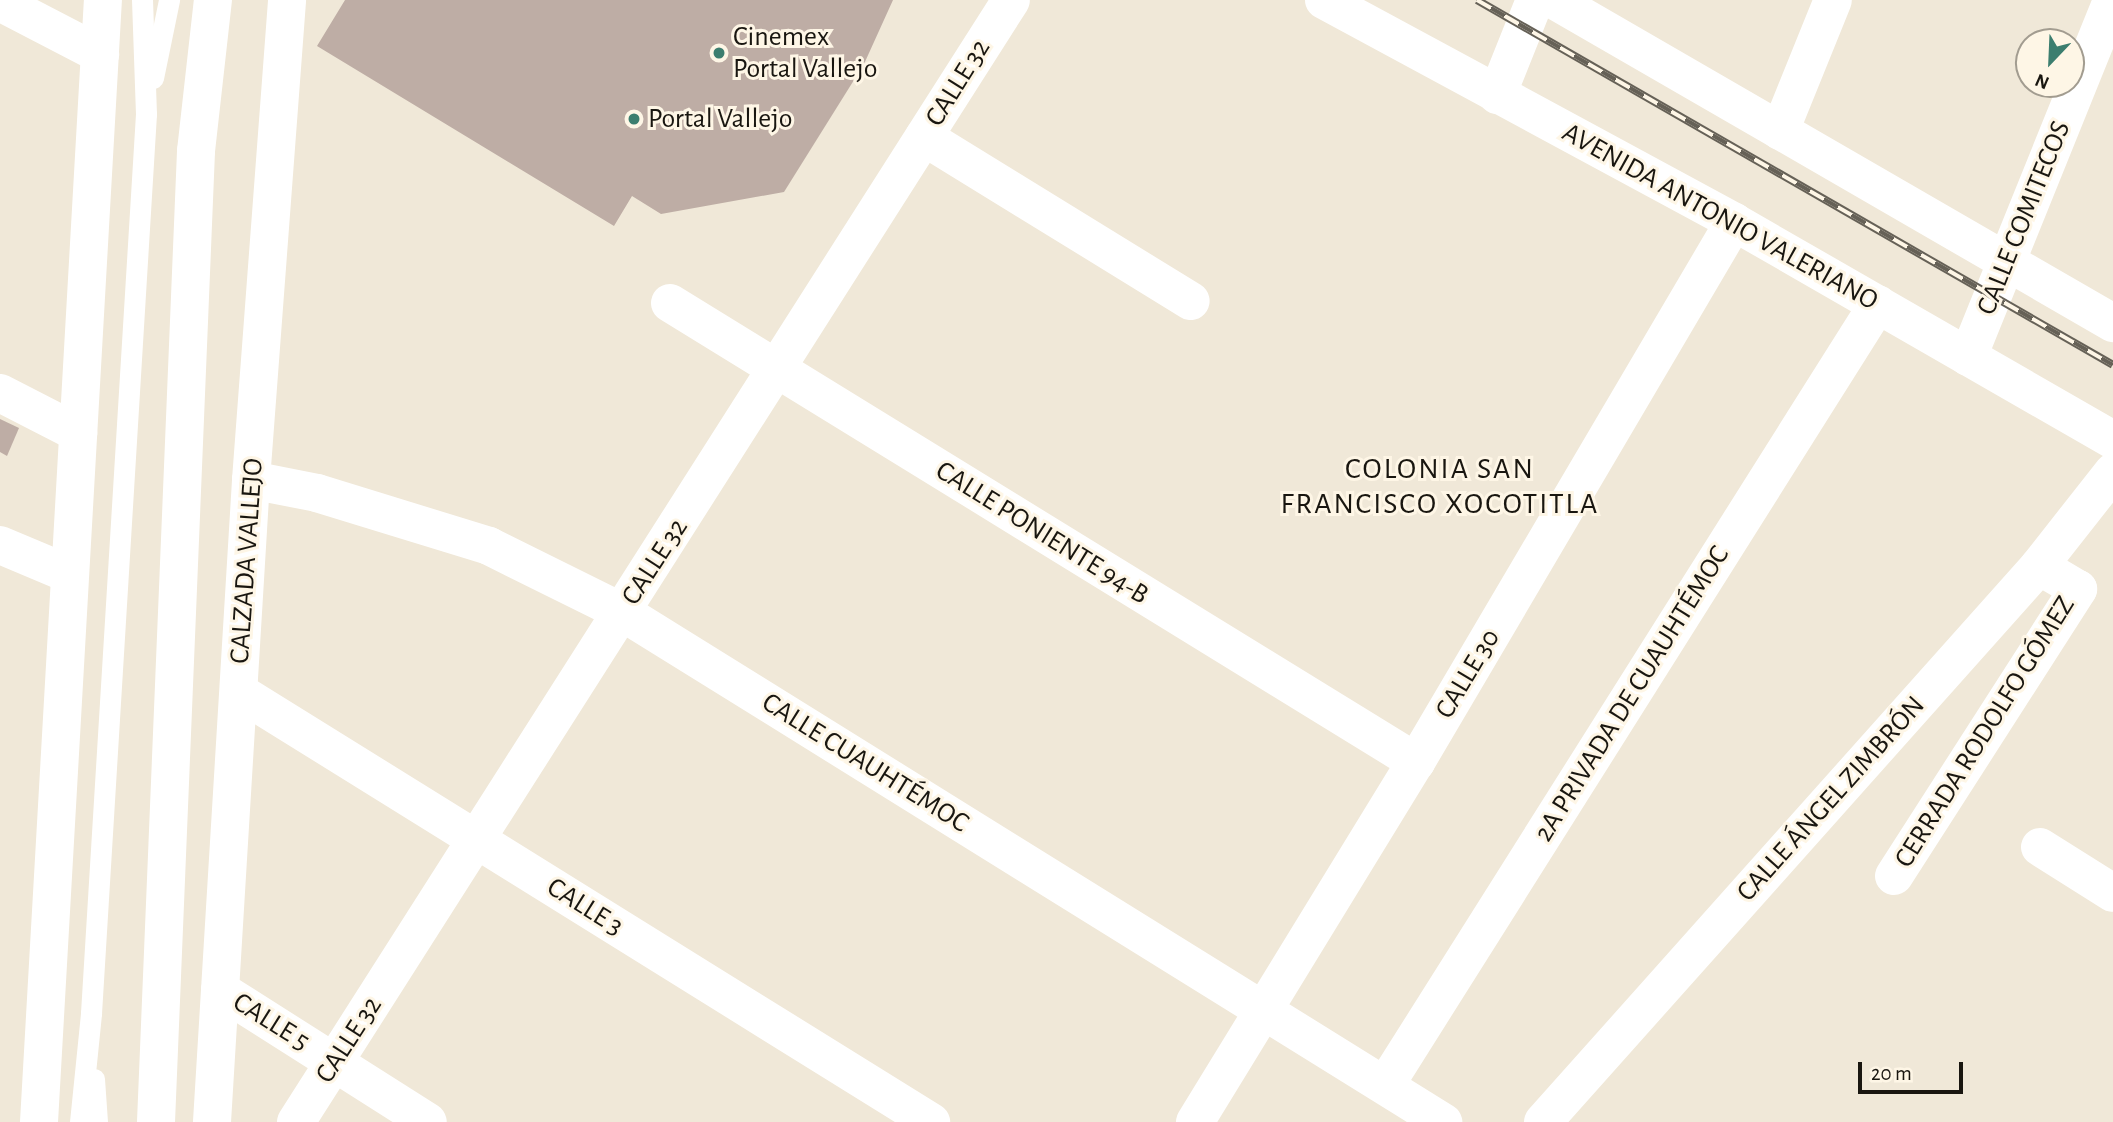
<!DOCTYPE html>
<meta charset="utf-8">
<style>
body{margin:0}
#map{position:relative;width:2113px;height:1122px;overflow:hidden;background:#f0e8d8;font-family:"Alegreya Sans",sans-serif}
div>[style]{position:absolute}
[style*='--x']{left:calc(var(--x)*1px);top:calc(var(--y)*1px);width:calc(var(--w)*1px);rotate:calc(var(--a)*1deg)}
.building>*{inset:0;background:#beada5}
.lane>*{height:21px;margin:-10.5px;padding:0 10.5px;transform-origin:10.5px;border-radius:10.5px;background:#fff}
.street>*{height:38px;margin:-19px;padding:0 19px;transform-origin:19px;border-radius:19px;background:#fff}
.secondary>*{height:38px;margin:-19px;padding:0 19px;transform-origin:19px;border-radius:19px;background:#fff}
.primary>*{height:38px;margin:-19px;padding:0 19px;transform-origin:19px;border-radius:19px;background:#fff}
.rail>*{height:8px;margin-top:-4px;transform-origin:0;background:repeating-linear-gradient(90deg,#fef6e6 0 16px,#666157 0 32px);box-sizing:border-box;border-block:2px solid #666157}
.dots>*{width:19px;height:19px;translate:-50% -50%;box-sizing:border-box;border:4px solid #fef6e6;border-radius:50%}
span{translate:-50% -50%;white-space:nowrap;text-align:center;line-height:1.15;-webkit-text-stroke:6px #fef6e6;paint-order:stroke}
.poi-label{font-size:28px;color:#191610}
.left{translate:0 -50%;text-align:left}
.street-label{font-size:28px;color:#191610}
.neighbourhood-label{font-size:30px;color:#191610;letter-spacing:2px}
.north{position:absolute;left:2015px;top:28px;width:70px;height:70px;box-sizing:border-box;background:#fef6e6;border:2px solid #a29c90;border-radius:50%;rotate:203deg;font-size:19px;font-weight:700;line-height:28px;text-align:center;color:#191610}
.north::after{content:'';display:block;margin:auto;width:24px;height:32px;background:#3c7e6f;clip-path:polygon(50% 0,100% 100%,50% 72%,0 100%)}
.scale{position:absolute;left:1858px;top:1062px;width:105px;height:32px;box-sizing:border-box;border:4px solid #191610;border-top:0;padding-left:9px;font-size:21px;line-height:24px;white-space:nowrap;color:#191610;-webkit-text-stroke:5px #fef6e6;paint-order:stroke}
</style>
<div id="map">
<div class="building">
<i style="clip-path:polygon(345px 0,893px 0,864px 64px,784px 192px,661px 214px,632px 196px,614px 226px,317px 46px)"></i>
<i style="clip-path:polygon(0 419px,19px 428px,7px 456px,0 452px)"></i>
</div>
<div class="lane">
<i style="--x:153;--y:78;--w:80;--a:-78.4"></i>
<i style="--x:94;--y:1079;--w:43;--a:86"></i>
<i style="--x:80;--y:1122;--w:110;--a:-84.2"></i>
<i style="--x:91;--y:1013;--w:901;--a:-86.5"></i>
<i style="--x:146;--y:114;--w:114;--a:-92"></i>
</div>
<div class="street">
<i style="--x:0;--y:2;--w:113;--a:27.5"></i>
<i style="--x:1497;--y:95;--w:102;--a:-68.2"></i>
<i style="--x:1780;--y:131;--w:141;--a:-68"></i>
<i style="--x:924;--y:137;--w:313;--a:31.6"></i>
<i style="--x:670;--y:303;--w:876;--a:31.6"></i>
<i style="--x:1968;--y:357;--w:385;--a:-68"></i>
<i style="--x:0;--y:393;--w:88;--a:27.1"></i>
<i style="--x:251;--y:480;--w:67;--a:11.1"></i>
<i style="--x:317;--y:493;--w:180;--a:17.1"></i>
<i style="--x:489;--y:546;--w:148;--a:26.4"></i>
<i style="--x:622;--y:612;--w:967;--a:31.85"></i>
<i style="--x:0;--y:545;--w:75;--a:22.8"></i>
<i style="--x:239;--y:692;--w:815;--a:31.86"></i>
<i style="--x:2040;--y:847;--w:86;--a:32.2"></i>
<i style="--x:1894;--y:876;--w:341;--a:-57.3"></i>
<i style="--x:2078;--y:589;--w:45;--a:-149.5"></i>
<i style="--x:220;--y:990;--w:246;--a:32.4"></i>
<i style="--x:1386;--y:1084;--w:922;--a:-57.76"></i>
<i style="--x:296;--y:1122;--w:1330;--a:-57.49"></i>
<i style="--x:1195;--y:1122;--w:422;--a:-58.5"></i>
<i style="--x:1416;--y:762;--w:627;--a:-59.51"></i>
<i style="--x:1543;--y:1122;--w:745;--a:-48.26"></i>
<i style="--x:2039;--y:566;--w:120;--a:-51.8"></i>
</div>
<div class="secondary">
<i style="--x:1324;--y:0;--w:466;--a:28.4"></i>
<i style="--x:1734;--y:222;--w:437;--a:29.9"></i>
<i style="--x:1554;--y:0;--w:646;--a:30.02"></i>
<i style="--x:212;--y:1122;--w:643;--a:-86.52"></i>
<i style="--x:251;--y:480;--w:481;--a:-85.7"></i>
</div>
<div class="primary">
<i style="--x:39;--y:1122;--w:1124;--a:-86.74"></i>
<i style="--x:156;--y:1122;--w:972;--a:-87.64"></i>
<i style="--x:196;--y:151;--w:152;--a:-83.6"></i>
</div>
<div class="rail">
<i style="--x:1477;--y:0;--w:733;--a:29.85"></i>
</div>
<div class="dots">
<i style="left:719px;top:53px;background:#3c7e6f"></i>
<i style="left:634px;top:119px;background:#3c7e6f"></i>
</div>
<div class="poi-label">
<span class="left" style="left:733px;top:53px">Cinemex<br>Portal Vallejo</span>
<span class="left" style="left:648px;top:119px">Portal Vallejo</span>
</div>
<div class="street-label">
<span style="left:958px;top:83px;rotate:-58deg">CALLE 32</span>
<span style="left:1720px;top:217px;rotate:29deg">AVENIDA ANTONIO VALERIANO</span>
<span style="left:2024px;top:218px;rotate:-68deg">CALLE COMITECOS</span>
<span style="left:1042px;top:533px;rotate:32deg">CALLE PONIENTE 94-B</span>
<span style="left:247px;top:561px;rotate:-86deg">CALZADA VALLEJO</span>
<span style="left:655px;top:562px;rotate:-57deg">CALLE 32</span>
<span style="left:1468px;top:674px;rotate:-59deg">CALLE 30</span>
<span style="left:1632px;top:694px;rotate:-58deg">2A PRIVADA DE CUAUHTÉMOC</span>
<span style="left:1985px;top:732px;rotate:-58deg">CERRADA RODOLFO GÓMEZ</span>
<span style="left:865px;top:763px;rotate:32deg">CALLE CUAUHTÉMOC</span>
<span style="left:1831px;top:799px;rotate:-48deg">CALLE ÁNGEL ZIMBRÓN</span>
<span style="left:585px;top:907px;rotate:32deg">CALLE 3</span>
<span style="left:271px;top:1022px;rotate:32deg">CALLE 5</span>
<span style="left:349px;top:1040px;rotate:-57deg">CALLE 32</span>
</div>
<div class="neighbourhood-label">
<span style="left:1440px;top:486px">COLONIA SAN<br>FRANCISCO XOCOTITLA</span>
</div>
<div class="north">N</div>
<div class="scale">20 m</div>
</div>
